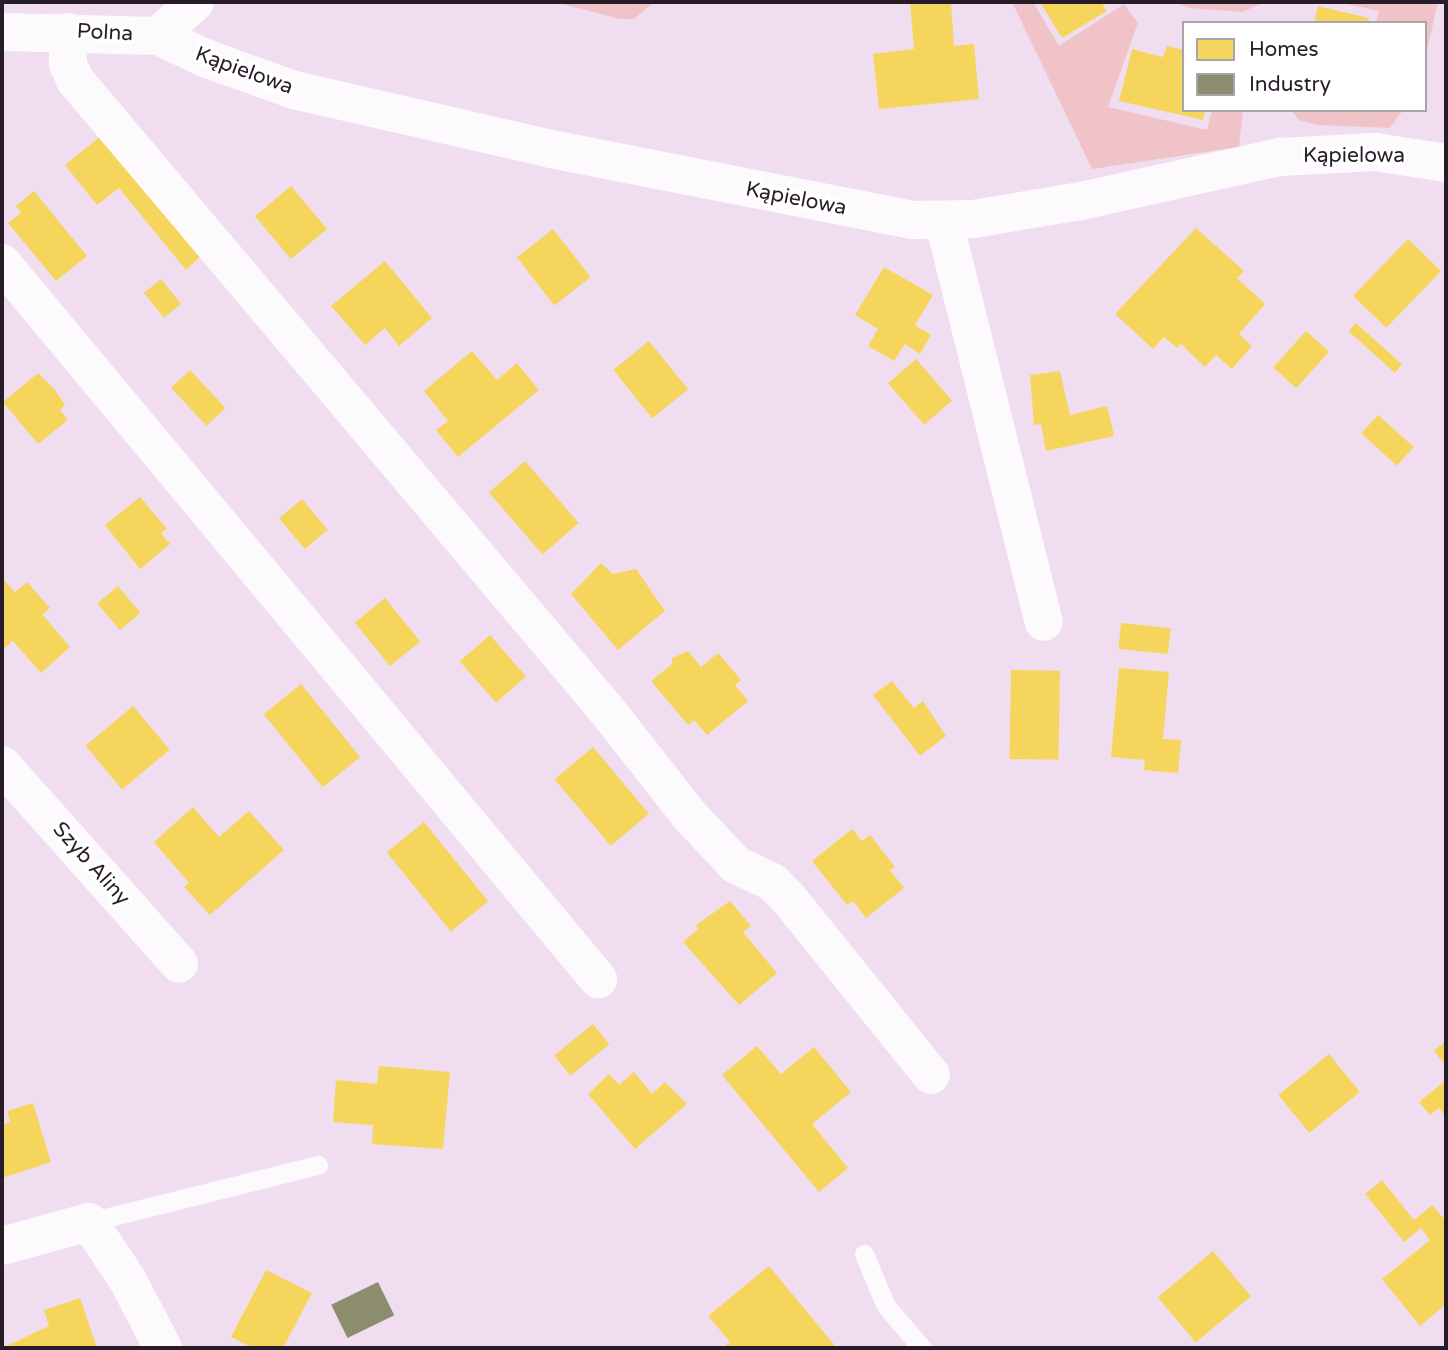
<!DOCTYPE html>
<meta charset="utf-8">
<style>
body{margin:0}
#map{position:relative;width:1448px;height:1350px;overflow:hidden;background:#f0def0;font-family:"Varela Round",sans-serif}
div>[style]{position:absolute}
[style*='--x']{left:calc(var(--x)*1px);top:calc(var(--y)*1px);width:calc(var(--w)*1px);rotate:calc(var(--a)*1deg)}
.green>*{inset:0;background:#efc3c8}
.homes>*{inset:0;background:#f6d55c;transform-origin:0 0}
.industry>*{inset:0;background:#8c8c6e;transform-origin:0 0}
.service>*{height:19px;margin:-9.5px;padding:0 9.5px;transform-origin:9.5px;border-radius:9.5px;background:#fdfafd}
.minor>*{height:38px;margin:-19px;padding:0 19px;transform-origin:19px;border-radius:19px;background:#fdfafd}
span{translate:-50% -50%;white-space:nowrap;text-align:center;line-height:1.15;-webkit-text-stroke:7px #fff;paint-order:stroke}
.street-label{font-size:21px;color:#281c29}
.frame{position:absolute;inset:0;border:4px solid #281c29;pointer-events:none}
.legend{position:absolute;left:1182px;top:21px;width:245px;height:91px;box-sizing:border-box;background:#fff;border:2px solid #a9a4a9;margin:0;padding:9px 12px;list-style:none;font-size:21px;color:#281c29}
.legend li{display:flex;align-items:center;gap:14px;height:35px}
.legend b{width:35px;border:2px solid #a9a4a9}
</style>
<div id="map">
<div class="green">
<i style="clip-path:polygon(554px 2px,667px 2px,652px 4px,634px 19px,620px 19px)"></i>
<i style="clip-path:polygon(1012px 2px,1033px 2px,1059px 46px,1124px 4px,1138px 23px,1108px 107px,1207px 130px,1212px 110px,1243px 110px,1239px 147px,1092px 169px)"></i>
<i style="clip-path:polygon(1174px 2px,1265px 2px,1242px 12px,1189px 8px)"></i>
<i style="clip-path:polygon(1338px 2px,1438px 2px,1425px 59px,1425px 23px,1376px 23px,1379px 11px)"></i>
<i style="clip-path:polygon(1291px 110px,1403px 110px,1390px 128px,1318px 125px,1299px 120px)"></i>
</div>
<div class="homes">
<i style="clip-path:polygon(910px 2px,951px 2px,954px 46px,974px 44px,979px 99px,879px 109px,873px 54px,914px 49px)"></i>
<i style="clip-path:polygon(1040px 2px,1101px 2px,1107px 11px,1062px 38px)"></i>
<i style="clip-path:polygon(1318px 6px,1369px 18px,1368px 23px,1314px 23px)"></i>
<i style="clip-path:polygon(1167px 46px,1184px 50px,1184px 110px,1205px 110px,1203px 120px,1119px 101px,1132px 49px,1163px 57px)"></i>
<i style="clip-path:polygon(102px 135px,201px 256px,186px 270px,119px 188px,97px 205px,65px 165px)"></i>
<i style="left:291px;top:186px;width:56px;height:47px;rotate:50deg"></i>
<i style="clip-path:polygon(34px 191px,87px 256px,56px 281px,8px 223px,21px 213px,16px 206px)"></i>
<i style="clip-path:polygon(1196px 228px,1244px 271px,1237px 278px,1265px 304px,1239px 334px,1252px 346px,1232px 369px,1216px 355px,1205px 367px,1181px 344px,1177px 348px,1164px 337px,1153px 349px,1115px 314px)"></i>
<i style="left:553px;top:229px;width:61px;height:46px;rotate:52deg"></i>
<i style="left:1408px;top:239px;width:46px;height:79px;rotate:44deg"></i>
<i style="clip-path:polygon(385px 261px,432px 318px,399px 346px,385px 328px,365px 345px,331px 306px)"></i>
<i style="clip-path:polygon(884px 267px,933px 295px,915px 325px,931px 335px,920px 354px,905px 344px,894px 361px,868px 346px,878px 329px,855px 315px)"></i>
<i style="left:161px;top:279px;width:32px;height:22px;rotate:51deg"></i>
<i style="left:1356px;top:323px;width:62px;height:11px;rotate:42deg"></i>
<i style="left:1306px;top:331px;width:31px;height:49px;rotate:42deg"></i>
<i style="left:649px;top:341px;width:62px;height:46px;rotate:51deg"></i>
<i style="clip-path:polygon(472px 351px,497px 380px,517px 363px,539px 390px,458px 457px,436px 430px,448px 421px,424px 391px)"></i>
<i style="left:916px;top:359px;width:55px;height:37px;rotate:49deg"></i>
<i style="left:190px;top:370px;width:52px;height:26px;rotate:47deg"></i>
<i style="clip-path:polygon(1060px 371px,1070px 415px,1107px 406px,1114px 436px,1046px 451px,1041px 424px,1034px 425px,1030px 375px)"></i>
<i style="clip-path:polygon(38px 373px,55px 390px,65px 405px,60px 410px,68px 420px,38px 444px,3px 402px)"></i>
<i style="left:1378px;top:415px;width:48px;height:25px;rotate:42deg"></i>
<i style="left:525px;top:461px;width:82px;height:48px;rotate:49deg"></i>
<i style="clip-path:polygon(140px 497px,167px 529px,161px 533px,170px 544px,140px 569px,105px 525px)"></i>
<i style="left:302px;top:499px;width:40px;height:30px;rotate:50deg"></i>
<i style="clip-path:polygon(601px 563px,613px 574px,636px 569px,665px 611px,618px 650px,571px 594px)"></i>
<i style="clip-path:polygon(2px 578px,15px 592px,27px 582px,50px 608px,42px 614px,70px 647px,41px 673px,13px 641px,2px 650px)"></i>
<i style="left:118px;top:586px;width:35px;height:27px;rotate:50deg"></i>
<i style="left:385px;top:598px;width:56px;height:39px;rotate:51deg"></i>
<i style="left:1121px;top:623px;width:50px;height:26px;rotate:6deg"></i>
<i style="left:490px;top:635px;width:55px;height:40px;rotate:49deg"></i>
<i style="clip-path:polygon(688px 651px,701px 667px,718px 653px,741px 680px,735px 685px,748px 701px,707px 735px,694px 720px,688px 725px,651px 681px,672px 664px,672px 658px)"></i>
<i style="clip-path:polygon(1119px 668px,1169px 672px,1163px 739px,1181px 740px,1178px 773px,1144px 770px,1145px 760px,1111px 757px)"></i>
<i style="left:1011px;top:670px;width:49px;height:89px;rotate:1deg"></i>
<i style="clip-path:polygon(892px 681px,914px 708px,923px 701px,946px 736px,920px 756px,873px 695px)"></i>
<i style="left:301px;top:684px;width:94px;height:48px;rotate:51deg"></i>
<i style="left:133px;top:706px;width:57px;height:62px;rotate:50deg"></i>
<i style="left:593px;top:747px;width:87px;height:50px;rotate:50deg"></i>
<i style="clip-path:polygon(193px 807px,219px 837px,249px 811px,284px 850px,210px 915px,184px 887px,189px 883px,154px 842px)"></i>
<i style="left:424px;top:822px;width:102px;height:48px;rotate:51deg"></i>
<i style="clip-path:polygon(852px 829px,862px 841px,870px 835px,895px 867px,890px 870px,904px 888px,866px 918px,853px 901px,847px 905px,812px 861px)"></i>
<i style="clip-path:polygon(730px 901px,751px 926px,743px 932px,777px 973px,739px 1005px,683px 942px,698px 929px,696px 925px)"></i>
<i style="left:593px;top:1024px;width:26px;height:50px;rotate:51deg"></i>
<i style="clip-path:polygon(1446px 1041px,1446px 1066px,1434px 1051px)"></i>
<i style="clip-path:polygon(757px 1046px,781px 1074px,814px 1047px,851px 1092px,812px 1124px,848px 1168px,819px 1192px,722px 1075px)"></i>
<i style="left:1329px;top:1054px;width:49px;height:65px;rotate:51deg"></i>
<i style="clip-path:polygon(379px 1066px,450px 1072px,443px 1149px,372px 1144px,373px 1125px,333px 1122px,336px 1080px,377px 1084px)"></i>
<i style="clip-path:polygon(634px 1072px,652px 1094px,665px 1082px,687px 1104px,635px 1149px,588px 1094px,609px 1074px,619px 1085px)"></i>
<i style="clip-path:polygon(1446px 1080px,1446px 1117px,1439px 1108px,1430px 1115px,1419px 1102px)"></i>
<i style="clip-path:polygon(33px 1103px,51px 1162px,2px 1178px,2px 1125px,10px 1122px,7px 1111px)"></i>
<i style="clip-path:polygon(1382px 1180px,1414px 1220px,1432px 1205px,1446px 1221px,1446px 1304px,1420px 1326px,1382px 1279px,1430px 1240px,1421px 1228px,1404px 1242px,1365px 1194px)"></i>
<i style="left:1213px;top:1251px;width:59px;height:72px;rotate:50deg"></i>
<i style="clip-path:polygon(769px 1266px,837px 1348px,723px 1348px,730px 1342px,708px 1316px)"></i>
<i style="clip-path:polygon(266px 1270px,312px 1293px,283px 1348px,253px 1348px,231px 1337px)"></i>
<i style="clip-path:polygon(80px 1298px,97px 1348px,2px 1348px,49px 1326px,44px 1310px)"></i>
</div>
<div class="industry">
<i style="left:378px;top:1282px;width:37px;height:52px;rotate:64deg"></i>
</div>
<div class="service">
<i style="--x:89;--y:1222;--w:236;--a:-14"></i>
<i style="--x:864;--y:1254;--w:56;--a:67.1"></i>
<i style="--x:886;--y:1306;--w:55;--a:49.4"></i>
</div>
<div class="minor">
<i style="--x:2;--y:32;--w:156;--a:1.5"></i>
<i style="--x:158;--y:36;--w:50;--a:-42.6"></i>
<i style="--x:68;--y:32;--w:32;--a:90"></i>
<i style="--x:68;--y:64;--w:17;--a:66"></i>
<i style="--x:75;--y:80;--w:822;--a:49.84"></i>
<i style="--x:605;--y:708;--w:137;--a:51.8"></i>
<i style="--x:690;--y:816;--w:67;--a:46.8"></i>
<i style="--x:736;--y:865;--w:40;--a:25"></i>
<i style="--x:772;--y:882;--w:24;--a:45"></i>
<i style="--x:789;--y:899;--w:226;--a:51.1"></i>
<i style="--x:158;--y:36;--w:52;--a:25.1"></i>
<i style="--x:205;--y:58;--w:95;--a:19.8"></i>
<i style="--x:294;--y:90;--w:264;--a:12.9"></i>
<i style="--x:551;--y:149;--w:370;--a:11.1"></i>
<i style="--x:914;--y:220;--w:59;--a:-1"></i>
<i style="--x:973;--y:219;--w:109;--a:-9.5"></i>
<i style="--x:1081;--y:201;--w:204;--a:-12.5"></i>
<i style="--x:1280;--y:157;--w:95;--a:-3"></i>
<i style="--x:1375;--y:152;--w:72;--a:8.8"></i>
<i style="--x:944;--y:222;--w:412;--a:76"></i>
<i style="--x:2;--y:263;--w:932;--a:50.23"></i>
<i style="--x:2;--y:765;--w:266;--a:48.3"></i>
<i style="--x:2;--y:1246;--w:90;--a:-15.4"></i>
<i style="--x:89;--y:1222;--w:69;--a:56.3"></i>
<i style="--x:127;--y:1279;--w:78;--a:62.4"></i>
</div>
<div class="street-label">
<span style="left:105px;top:33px;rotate:3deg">Polna</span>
<span style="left:244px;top:71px;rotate:20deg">Kąpielowa</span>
<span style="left:1354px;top:156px">Kąpielowa</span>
<span style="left:796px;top:199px;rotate:11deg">Kąpielowa</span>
<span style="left:91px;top:864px;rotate:48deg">Szyb Aliny</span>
</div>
<div class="frame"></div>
<ul class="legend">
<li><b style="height:19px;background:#f6d55c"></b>Homes</li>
<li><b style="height:19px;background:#8c8c6e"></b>Industry</li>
</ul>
</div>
